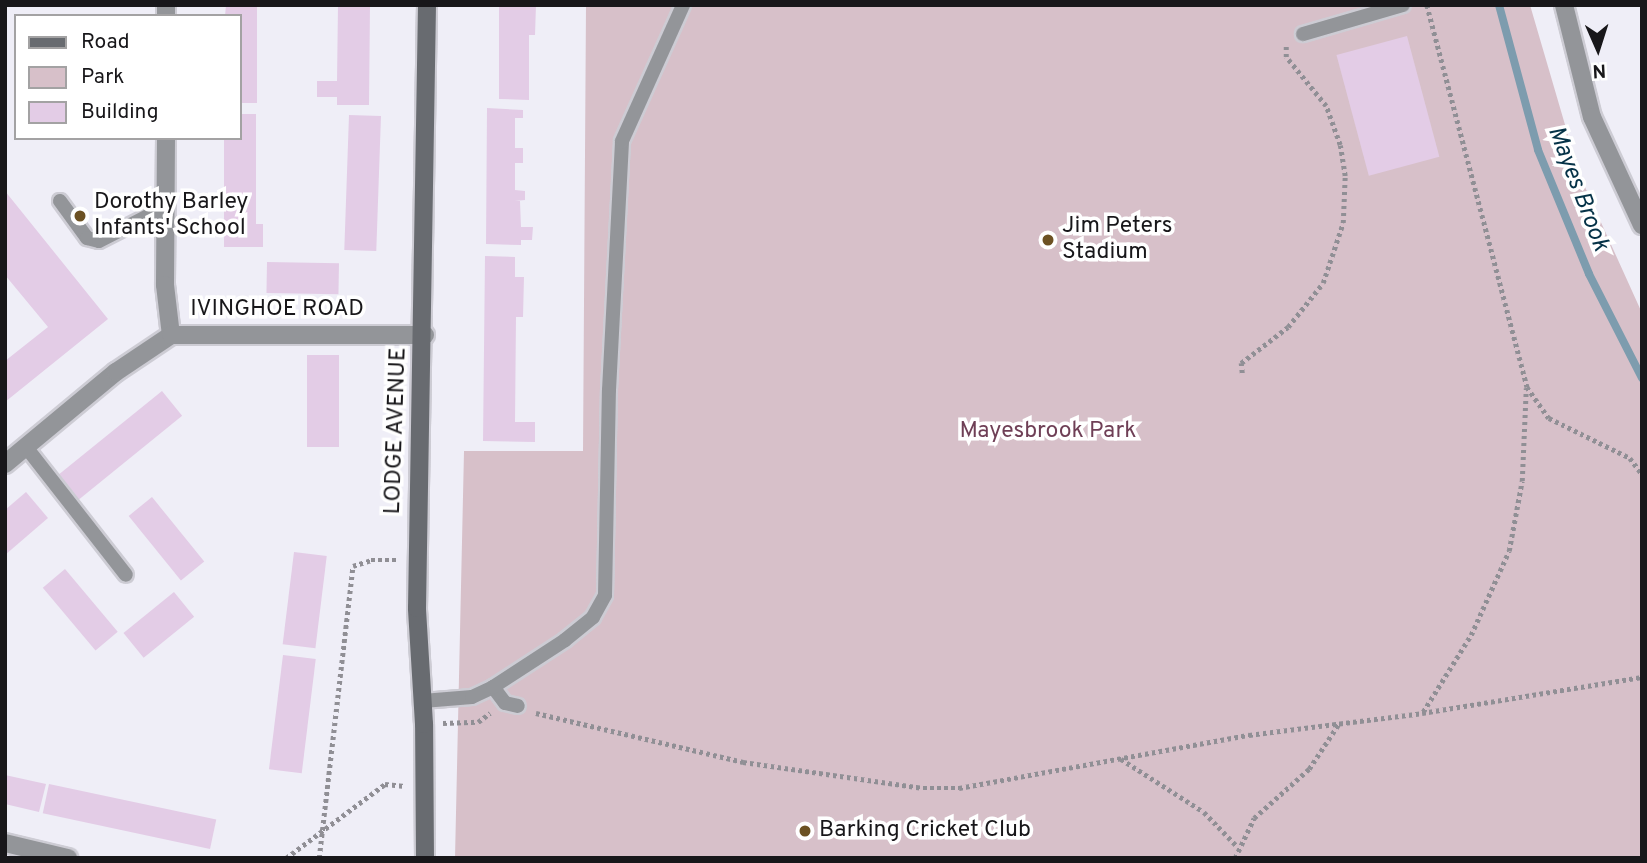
<!DOCTYPE html>
<style>
body{margin:0}
#map{position:relative;width:1647px;height:863px;overflow:hidden;background:#efeef7;font-family:Overpass,sans-serif}
div>[style]{position:absolute}
[style*='--x']{left:calc(var(--x)*1px);top:calc(var(--y)*1px);width:calc(var(--w)*1px);rotate:calc(var(--a)*1deg)}
.green>*{inset:0;background:#d7c0c9}
.stream>*{height:8px;margin:-4px;padding:0 4px;transform-origin:4px;border-radius:4px;background:#7d9cae}
.building>*{inset:0;background:#e3cce6;transform-origin:0 0}
.path>*{height:4.5px;margin-top:-2.25px;transform-origin:0;background:repeating-linear-gradient(90deg,#908f95 0 3.5px,transparent 0 7px)}
.roads{filter:drop-shadow(2px 0 #cdccd4) drop-shadow(-2px 0 #cdccd4) drop-shadow(0 2px #cdccd4) drop-shadow(0 -2px #cdccd4)}
.lane>*{height:14px;margin:-7px;padding:0 7px;transform-origin:7px;border-radius:7px;background:#939599}
.street>*{height:18px;margin:-9px;padding:0 9px;transform-origin:9px;border-radius:9px;background:#939599}
.secondary>*{height:18px;margin:-9px;padding:0 9px;transform-origin:9px;border-radius:9px;background:#686b70}
.dots>*{width:19px;height:19px;translate:-50% -50%;box-sizing:border-box;border:4px solid #fff;border-radius:50%}
span{translate:-50% -50%;white-space:nowrap;text-align:center;line-height:1.15;-webkit-text-stroke:7px #fff;paint-order:stroke}
.poi-label{font-size:23px;color:#18171a}
.left{translate:0 -50%;text-align:left}
.street-label{font-size:23px;color:#18171a}
.park-label{font-size:23px;color:#6f3f56}
.water-label{font-size:24px;color:#053247;font-style:italic}
.frame{position:absolute;inset:0;border:7px solid #18171a;pointer-events:none}
.legend{position:absolute;left:14px;top:14px;width:228px;height:126px;box-sizing:border-box;background:#fff;border:2px solid #a3a2a3;margin:0;padding:9px 12px;list-style:none;font-size:21px;color:#18171a}
.legend li{display:flex;align-items:center;gap:14px;height:35px}
.legend b{width:35px;border:2px solid #a3a2a3}
.north{position:absolute;left:1563px;top:14px;width:70px;height:70px;-webkit-text-stroke:5px #fff;paint-order:stroke;rotate:177deg;font-size:19px;font-weight:700;line-height:28px;text-align:center;color:#18171a}
.north::after{content:'';display:block;margin:auto;width:24px;height:32px;background:#18171a;clip-path:polygon(50% 0,100% 100%,50% 72%,0 100%)}
</style>
<div id="map">
<div class="green">
<i style="clip-path:polygon(586px 5px,1530px 5px,1580px 176px,1642px 313px,1642px 858px,455px 858px,464px 451px,583px 451px)"></i>
</div>
<div class="stream">
<i style="--x:1499;--y:5;--w:150;--a:74.9"></i>
<i style="--x:1538;--y:150;--w:134;--a:67.6"></i>
<i style="--x:1589;--y:274;--w:117;--a:63"></i>
</div>
<div class="building">
<i style="clip-path:polygon(226px 5px,257px 5px,257px 103px,240px 103px,240px 16px,225px 16px)"></i>
<i style="clip-path:polygon(338px 5px,370px 5px,369px 105px,337px 105px,337px 97px,317px 97px,317px 81px,337px 81px)"></i>
<i style="clip-path:polygon(499px 5px,536px 5px,535px 35px,529px 35px,529px 100px,499px 99px)"></i>
<i style="left:1407px;top:36px;width:125px;height:73px;rotate:75deg"></i>
<i style="clip-path:polygon(487px 108px,523px 110px,523px 118px,515px 118px,515px 148px,523px 148px,523px 163px,515px 163px,515px 190px,525px 191px,525px 200px,515px 201px,520px 201px,521px 227px,533px 227px,532px 240px,521px 240px,521px 245px,486px 244px)"></i>
<i style="clip-path:polygon(240px 114px,256px 114px,256px 224px,263px 224px,263px 247px,224px 247px,224px 138px,240px 138px)"></i>
<i style="left:349px;top:115px;width:32px;height:135px;rotate:2deg"></i>
<i style="clip-path:polygon(5px 191px,108px 319px,5px 402px,5px 361px,48px 327px,5px 275px)"></i>
<i style="clip-path:polygon(485px 256px,515px 257px,515px 277px,524px 277px,523px 317px,516px 317px,515px 422px,535px 422px,535px 442px,483px 441px)"></i>
<i style="left:267px;top:262px;width:72px;height:31px;rotate:1deg"></i>
<i style="left:307px;top:355px;width:32px;height:92px"></i>
<i style="left:162px;top:391px;width:32px;height:136px;rotate:51deg"></i>
<i style="clip-path:polygon(26px 492px,48px 518px,5px 555px,5px 510px)"></i>
<i style="left:152px;top:497px;width:83px;height:30px;rotate:51deg"></i>
<i style="left:294px;top:552px;width:33px;height:93px;rotate:7deg"></i>
<i style="left:65px;top:569px;width:82px;height:29px;rotate:50deg"></i>
<i style="left:174px;top:592px;width:32px;height:65px;rotate:51deg"></i>
<i style="left:283px;top:655px;width:33px;height:115px;rotate:7deg"></i>
<i style="clip-path:polygon(5px 775px,46px 784px,39px 812px,5px 804px)"></i>
<i style="left:49px;top:784px;width:171px;height:30px;rotate:12deg"></i>
</div>
<div class="path">
<i style="--x:1427;--y:5;--w:395;--a:75.3"></i>
<i style="--x:1527;--y:387;--w:38;--a:55"></i>
<i style="--x:1549;--y:418;--w:90;--a:26.3"></i>
<i style="--x:1630;--y:458;--w:20;--a:53"></i>
<i style="--x:1242;--y:373;--w:10;--a:-96"></i>
<i style="--x:1241;--y:363;--w:59;--a:-37.5"></i>
<i style="--x:1288;--y:327;--w:56;--a:-51.5"></i>
<i style="--x:1323;--y:283;--w:63;--a:-71.6"></i>
<i style="--x:1343;--y:223;--w:47;--a:-87.6"></i>
<i style="--x:1345;--y:176;--w:31;--a:-99"></i>
<i style="--x:1340;--y:145;--w:41;--a:-109.7"></i>
<i style="--x:1326;--y:106;--w:63;--a:-129.2"></i>
<i style="--x:1286;--y:57;--w:14;--a:-90"></i>
<i style="--x:1423;--y:712;--w:91;--a:-58.1"></i>
<i style="--x:1471;--y:635;--w:92;--a:-65.7"></i>
<i style="--x:1509;--y:551;--w:71;--a:-79.5"></i>
<i style="--x:1522;--y:481;--w:93;--a:-87.5"></i>
<i style="--x:536;--y:713;--w:213;--a:13.3"></i>
<i style="--x:743;--y:762;--w:182;--a:8.2"></i>
<i style="--x:923;--y:788;--w:36;--a:0"></i>
<i style="--x:959;--y:788;--w:295;--a:-10.4"></i>
<i style="--x:1249;--y:735;--w:174;--a:-7.2"></i>
<i style="--x:1422;--y:713;--w:223;--a:-9.3"></i>
<i style="--x:443;--y:723;--w:35;--a:-2"></i>
<i style="--x:478;--y:722;--w:15;--a:-37"></i>
<i style="--x:1121;--y:759;--w:98;--a:32.6"></i>
<i style="--x:1204;--y:812;--w:47;--a:45.9"></i>
<i style="--x:286;--y:858;--w:124;--a:-36.8"></i>
<i style="--x:385;--y:784;--w:20;--a:6"></i>
<i style="--x:319;--y:858;--w:294;--a:-83.4"></i>
<i style="--x:353;--y:566;--w:19;--a:-18"></i>
<i style="--x:371;--y:560;--w:26;--a:0"></i>
<i style="--x:1235;--y:858;--w:44;--a:-64.6"></i>
<i style="--x:1254;--y:818;--w:74;--a:-41.7"></i>
<i style="--x:1309;--y:769;--w:53;--a:-56.6"></i>
</div>
<div class="roads">
<div class="lane">
<i style="--x:1303;--y:34;--w:104;--a:-16.2"></i>
<i style="--x:60;--y:201;--w:46;--a:53.9"></i>
<i style="--x:87;--y:238;--w:12;--a:14"></i>
<i style="--x:99;--y:241;--w:55;--a:-27"></i>
<i style="--x:148;--y:216;--w:18;--a:6"></i>
<i style="--x:26;--y:447;--w:162;--a:52"></i>
<i style="--x:493;--y:687;--w:20;--a:53"></i>
<i style="--x:505;--y:703;--w:13;--a:13"></i>
<i style="--x:423;--y:701;--w:49;--a:-4.7"></i>
<i style="--x:472;--y:697;--w:23;--a:-25"></i>
<i style="--x:493;--y:687;--w:86;--a:-33.1"></i>
<i style="--x:565;--y:640;--w:36;--a:-39"></i>
<i style="--x:593;--y:617;--w:25;--a:-61"></i>
<i style="--x:605;--y:595;--w:205;--a:-88.9"></i>
<i style="--x:609;--y:390;--w:249;--a:-87"></i>
<i style="--x:622;--y:141;--w:149;--a:-65.8"></i>
</div>
<div class="street">
<i style="--x:1564;--y:5;--w:115;--a:76"></i>
<i style="--x:1592;--y:117;--w:119;--a:65.2"></i>
<i style="--x:166;--y:16;--w:11;--a:-90"></i>
<i style="--x:166;--y:138;--w:147;--a:90.4"></i>
<i style="--x:165;--y:285;--w:50;--a:83.2"></i>
<i style="--x:5;--y:464;--w:144;--a:-39.7"></i>
<i style="--x:116;--y:372;--w:66;--a:-33.9"></i>
<i style="--x:171;--y:335;--w:254;--a:0"></i>
<i style="--x:5;--y:843;--w:65;--a:13.4"></i>
</div>
<div class="secondary">
<i style="--x:425;--y:858;--w:134;--a:-90.4"></i>
<i style="--x:424;--y:724;--w:116;--a:-93.5"></i>
<i style="--x:417;--y:608;--w:603;--a:-89.05"></i>
</div>
</div>
<div class="dots">
<i style="left:80px;top:216px;background:#6c5123"></i>
<i style="left:1048px;top:240px;background:#6c5123"></i>
<i style="left:805px;top:831px;background:#6c5123"></i>
</div>
<div class="poi-label">
<span class="left" style="left:94px;top:216px">Dorothy Barley<br>Infants' School</span>
<span class="left" style="left:1062px;top:240px">Jim Peters<br>Stadium</span>
<span class="left" style="left:819px;top:831px">Barking Cricket Club</span>
</div>
<div class="street-label">
<span style="left:277px;top:310px">IVINGHOE ROAD</span>
<span style="left:397px;top:431px;rotate:-88deg">LODGE AVENUE</span>
</div>
<div class="park-label">
<span style="left:1048px;top:432px">Mayesbrook Park</span>
</div>
<div class="water-label">
<span style="left:1577px;top:189px;rotate:69deg">Mayes Brook</span>
</div>
<div class="frame"></div>
<ul class="legend">
<li><b style="height:9px;background:#686b70"></b>Road</li>
<li><b style="height:19px;background:#d7c0c9"></b>Park</li>
<li><b style="height:19px;background:#e3cce6"></b>Building</li>
</ul>
<div class="north">N</div>
</div>
